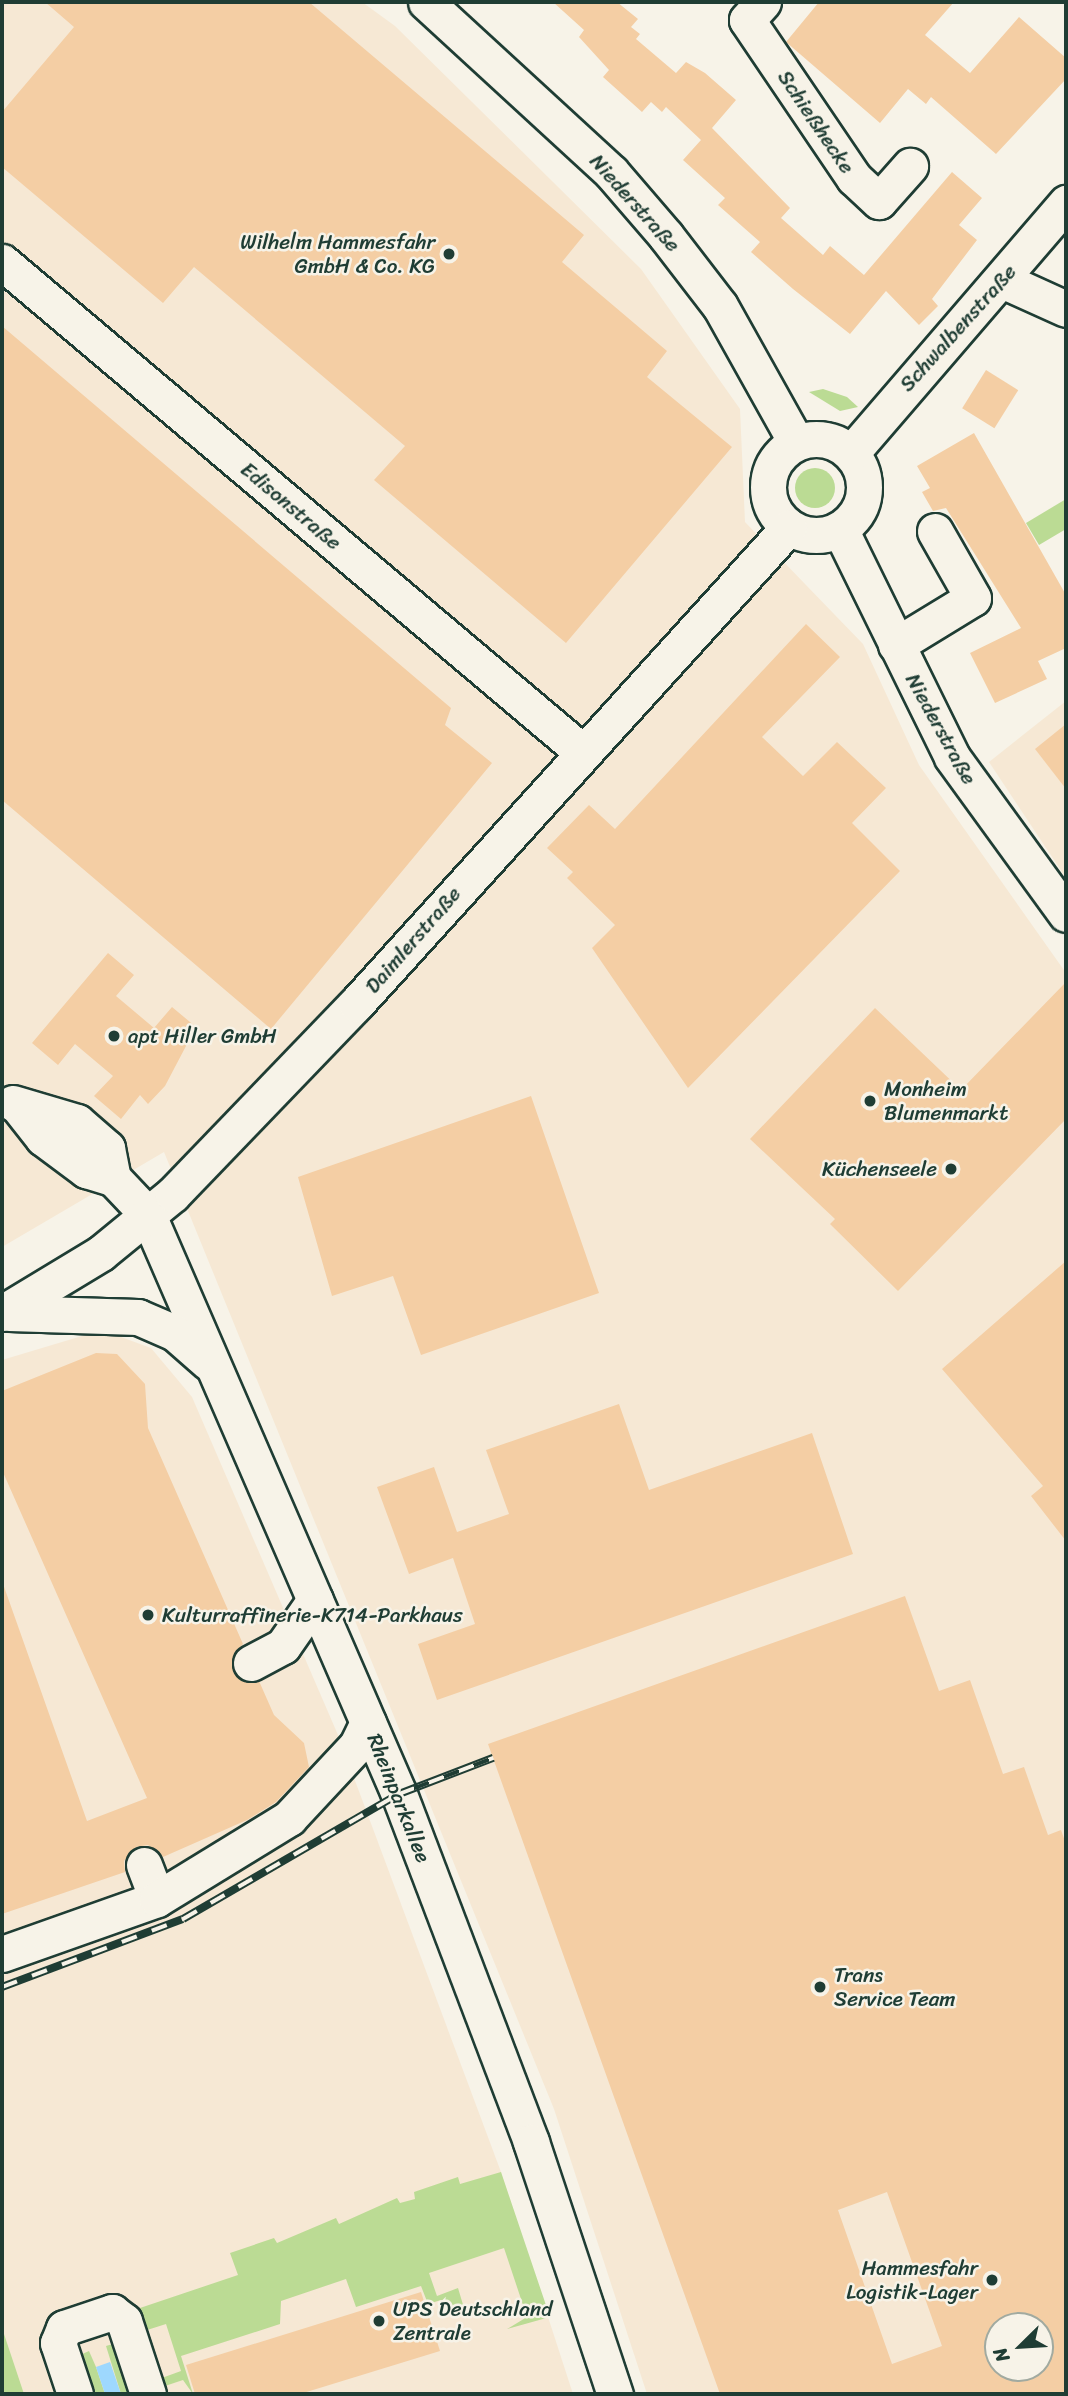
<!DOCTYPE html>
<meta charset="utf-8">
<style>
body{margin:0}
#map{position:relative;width:1068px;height:2396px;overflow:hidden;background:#f7f3e8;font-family:Sriracha,sans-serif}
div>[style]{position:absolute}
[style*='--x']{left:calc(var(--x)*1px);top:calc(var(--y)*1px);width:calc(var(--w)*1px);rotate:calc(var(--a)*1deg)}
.built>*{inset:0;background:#f6e8d4}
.green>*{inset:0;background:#bbdb94}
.round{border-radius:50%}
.water>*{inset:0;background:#9ed8fe}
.building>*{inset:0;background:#f4cea4;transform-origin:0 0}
.roads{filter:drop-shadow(2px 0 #1f3d34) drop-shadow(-2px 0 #1f3d34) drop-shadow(0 2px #1f3d34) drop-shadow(0 -2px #1f3d34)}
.minor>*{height:35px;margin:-17.5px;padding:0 17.5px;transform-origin:17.5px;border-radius:17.5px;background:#f7f3e8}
.minor>.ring{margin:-17.5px;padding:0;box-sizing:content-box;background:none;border:35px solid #f7f3e8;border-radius:50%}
.rail>*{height:8px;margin-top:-4px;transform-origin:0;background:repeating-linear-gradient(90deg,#f7f3e8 0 16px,#1f3d34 0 32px);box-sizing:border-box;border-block:2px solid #1f3d34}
.dots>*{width:19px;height:19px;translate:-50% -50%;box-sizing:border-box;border:4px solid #f7f3e8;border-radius:50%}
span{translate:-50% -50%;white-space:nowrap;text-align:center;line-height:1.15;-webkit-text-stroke:5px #f7f3e8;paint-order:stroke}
.street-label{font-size:21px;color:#1f3d34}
.poi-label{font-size:21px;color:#1f3d34}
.right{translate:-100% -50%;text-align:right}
.left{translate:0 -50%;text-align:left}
.frame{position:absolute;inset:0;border:4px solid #1f3d34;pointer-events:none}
.north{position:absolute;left:984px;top:2312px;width:70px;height:70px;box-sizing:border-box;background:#f7f3e8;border:2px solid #a1aaa0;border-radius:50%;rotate:246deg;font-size:19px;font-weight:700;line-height:28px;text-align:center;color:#1f3d34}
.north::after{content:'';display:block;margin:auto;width:24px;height:32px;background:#1f3d34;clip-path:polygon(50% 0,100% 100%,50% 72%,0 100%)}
</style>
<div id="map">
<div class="built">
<i style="clip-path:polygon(evenodd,2px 2px,362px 2px,395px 26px,641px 269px,740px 409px,745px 522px,863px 644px,919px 765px,1066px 973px,1066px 2394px,647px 2394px,554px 2109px,164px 1152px,2px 1247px,2px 2px,998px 2326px,1040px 2326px,1040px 2368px,998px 2368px,998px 2326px)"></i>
<i style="clip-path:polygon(1066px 701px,1066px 878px,989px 762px)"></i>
<i style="clip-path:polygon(102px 1330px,151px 1348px,192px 1397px,338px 1735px,501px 2172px,573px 2394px,2px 2394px,2px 1360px)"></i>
</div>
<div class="green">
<i style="clip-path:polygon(823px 389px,847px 397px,858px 407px,840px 411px,809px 392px)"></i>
<i class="round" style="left:795px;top:468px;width:40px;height:40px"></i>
<i style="clip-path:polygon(1066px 499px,1066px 529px,1039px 545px,1026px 523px)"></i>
<i style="clip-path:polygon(501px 2172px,550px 2317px,507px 2329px,527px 2317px,504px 2248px,429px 2273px,437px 2296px,458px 2288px,464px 2308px,446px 2314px,441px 2300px,428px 2304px,421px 2286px,356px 2307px,346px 2279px,281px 2301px,280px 2324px,181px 2356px,193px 2394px,183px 2380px,162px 2387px,159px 2379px,181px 2371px,166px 2324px,144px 2331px,137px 2309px,238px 2275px,230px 2253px,274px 2238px,277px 2243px,336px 2218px,339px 2224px,397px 2198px,400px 2203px,415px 2199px,414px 2192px,458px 2177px,460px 2184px)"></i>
<i style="clip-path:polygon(2px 2328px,24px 2394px,2px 2394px)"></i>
<i style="clip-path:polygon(116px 2343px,135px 2394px,121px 2394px,106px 2346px)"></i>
<i style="clip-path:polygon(89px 2351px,96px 2367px,105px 2394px,89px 2394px,80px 2355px)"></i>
</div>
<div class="water">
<i style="clip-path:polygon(110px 2362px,121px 2394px,105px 2394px,96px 2367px)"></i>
</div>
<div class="building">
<i style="clip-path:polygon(45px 2px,309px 2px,584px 235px,562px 262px,667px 351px,647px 377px,732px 447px,566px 643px,374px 480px,405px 446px,194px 267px,163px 303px,2px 167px,2px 112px,74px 27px)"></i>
<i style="clip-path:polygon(553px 2px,617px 2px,638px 19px,631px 27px,640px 34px,636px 39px,676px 73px,686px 62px,705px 73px,736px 100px,712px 128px,790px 208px,781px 218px,823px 255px,830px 246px,864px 275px,952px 172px,982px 198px,959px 225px,977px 240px,932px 299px,938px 306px,919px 325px,886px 291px,850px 334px,793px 289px,751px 252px,760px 242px,718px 205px,725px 198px,683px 160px,701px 140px,666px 107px,662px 112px,651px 102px,642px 112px,603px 77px,609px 70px,579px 37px,584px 30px)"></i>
<i style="clip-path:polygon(819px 2px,954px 2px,925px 35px,970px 73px,1019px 17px,1066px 58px,1066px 79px,996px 154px,931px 97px,926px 104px,908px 89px,880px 123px,786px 42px)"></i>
<i style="clip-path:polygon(2px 326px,451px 708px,445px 725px,492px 763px,271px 1029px,2px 800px)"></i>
<i style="left:986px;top:370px;width:38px;height:45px;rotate:32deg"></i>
<i style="clip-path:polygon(974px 433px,1066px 595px,1066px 648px,1038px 661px,1047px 679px,995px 703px,970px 653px,1021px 628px,946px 508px,933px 511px,922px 492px,930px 488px,917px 466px)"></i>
<i style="clip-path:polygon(806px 624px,840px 657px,762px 737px,803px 776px,837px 742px,886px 788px,852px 823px,900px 871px,688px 1088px,592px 948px,615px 925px,567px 878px,573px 872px,547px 848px,589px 805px,615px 829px)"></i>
<i style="clip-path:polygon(1066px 724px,1066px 789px,1035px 749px)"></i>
<i style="clip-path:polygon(108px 953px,134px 975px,116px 996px,154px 1028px,172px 1007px,196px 1027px,165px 1086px,148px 1104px,140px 1095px,121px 1119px,94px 1096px,113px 1076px,75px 1044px,58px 1065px,32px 1043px)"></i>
<i style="clip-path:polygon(1066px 982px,1066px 1119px,898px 1291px,830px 1224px,835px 1219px,750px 1139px,875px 1008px,961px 1090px)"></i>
<i style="clip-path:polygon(531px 1096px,599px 1293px,421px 1355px,393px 1276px,332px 1296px,298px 1177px)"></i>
<i style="clip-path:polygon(1066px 1261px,1066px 1541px,1031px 1496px,1043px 1486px,942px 1369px)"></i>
<i style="clip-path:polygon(96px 1353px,117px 1354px,145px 1384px,148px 1428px,243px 1644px,234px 1653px,233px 1672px,241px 1680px,259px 1681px,274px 1715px,304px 1743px,309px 1767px,276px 1802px,247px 1820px,163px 1857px,148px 1845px,136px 1847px,124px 1861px,125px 1872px,2px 1914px,2px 1581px,87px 1821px,147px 1798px,2px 1470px,2px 1391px)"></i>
<i style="clip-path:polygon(619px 1404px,649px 1490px,812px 1433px,853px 1554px,437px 1700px,418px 1644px,475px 1624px,453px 1558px,409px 1574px,377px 1487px,434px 1467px,457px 1532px,509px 1514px,486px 1450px)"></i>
<i style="clip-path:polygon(evenodd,905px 1596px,939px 1691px,970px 1680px,1003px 1774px,1024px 1767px,1048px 1835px,1061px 1830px,1066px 1844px,1066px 2394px,720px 2394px,488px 1744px,905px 1596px,887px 2192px,942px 2346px,892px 2364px,838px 2210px,887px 2192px,905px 1596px,998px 2326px,1040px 2326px,1040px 2368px,998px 2368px,998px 2326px)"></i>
<i style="clip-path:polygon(421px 2292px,440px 2351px,300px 2394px,195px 2394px,186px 2365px)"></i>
</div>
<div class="roads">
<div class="minor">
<i style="--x:426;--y:2;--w:251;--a:42.6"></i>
<i style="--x:611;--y:172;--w:84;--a:49.3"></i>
<i style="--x:666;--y:236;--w:88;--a:52.4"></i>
<i style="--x:720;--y:306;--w:156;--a:60.8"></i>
<i style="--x:763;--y:2;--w:24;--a:132"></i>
<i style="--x:747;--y:20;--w:191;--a:55.9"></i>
<i style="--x:854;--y:178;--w:34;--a:43"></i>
<i style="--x:879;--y:201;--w:47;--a:-48.5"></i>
<i style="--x:2;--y:262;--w:756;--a:40.17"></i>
<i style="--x:1002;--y:280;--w:70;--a:24.4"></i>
<i class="ring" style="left:768px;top:439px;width:61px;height:61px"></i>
<i style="--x:851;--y:453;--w:330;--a:-49.3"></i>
<i style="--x:840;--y:529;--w:254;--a:63.8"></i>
<i style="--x:952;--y:757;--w:194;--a:54"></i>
<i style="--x:896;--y:645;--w:90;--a:-31.4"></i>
<i style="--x:973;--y:598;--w:77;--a:-119.6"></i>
<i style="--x:13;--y:1103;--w:67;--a:16.5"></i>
<i style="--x:77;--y:1122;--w:40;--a:41"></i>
<i style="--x:107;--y:1148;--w:31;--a:79"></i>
<i style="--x:17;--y:1105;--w:42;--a:51.8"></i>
<i style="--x:43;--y:1138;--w:54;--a:36.7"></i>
<i style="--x:86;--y:1170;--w:28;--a:17"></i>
<i style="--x:113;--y:1178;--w:51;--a:46.6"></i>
<i style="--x:148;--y:1215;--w:631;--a:66.56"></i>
<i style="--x:399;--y:1794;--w:372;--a:69.2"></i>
<i style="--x:531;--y:2142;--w:266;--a:71.6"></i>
<i style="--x:2;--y:1313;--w:116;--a:-31.2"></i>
<i style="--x:101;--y:1253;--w:93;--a:-39.3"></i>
<i style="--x:173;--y:1194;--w:264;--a:-46.1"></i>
<i style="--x:356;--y:1004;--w:644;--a:-47.77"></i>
<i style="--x:9;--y:1313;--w:129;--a:1.8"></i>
<i style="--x:138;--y:1317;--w:40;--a:23.4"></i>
<i style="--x:175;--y:1333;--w:44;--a:41.3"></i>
<i style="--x:251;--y:1663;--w:36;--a:-28"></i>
<i style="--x:283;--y:1646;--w:56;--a:-55.2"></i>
<i style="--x:144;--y:1865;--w:36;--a:69"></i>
<i style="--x:2;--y:1954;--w:164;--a:-19.5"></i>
<i style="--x:157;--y:1899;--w:155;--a:-31.5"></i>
<i style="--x:289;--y:1818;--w:100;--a:-47"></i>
<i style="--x:357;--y:1745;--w:25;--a:-64"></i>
<i style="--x:75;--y:2394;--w:54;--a:-108.4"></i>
<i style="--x:58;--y:2343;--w:16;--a:-68"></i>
<i style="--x:64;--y:2328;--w:51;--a:-18.4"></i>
<i style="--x:112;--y:2312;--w:15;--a:37"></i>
<i style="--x:124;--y:2321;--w:77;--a:71.8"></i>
</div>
</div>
<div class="rail">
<i style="--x:2;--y:1987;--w:193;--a:-20.6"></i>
<i style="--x:183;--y:1919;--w:250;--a:-30.1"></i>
<i style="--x:399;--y:1794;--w:101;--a:-21"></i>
</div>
<div class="dots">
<i style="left:449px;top:254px;background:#1f3d34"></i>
<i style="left:114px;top:1036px;background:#1f3d34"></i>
<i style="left:870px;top:1101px;background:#1f3d34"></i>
<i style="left:951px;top:1169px;background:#1f3d34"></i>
<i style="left:148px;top:1615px;background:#1f3d34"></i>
<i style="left:820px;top:1987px;background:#1f3d34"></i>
<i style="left:992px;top:2280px;background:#1f3d34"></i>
<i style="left:379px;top:2321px;background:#1f3d34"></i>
</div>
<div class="street-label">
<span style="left:816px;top:122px;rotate:56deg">Schießhecke</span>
<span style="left:635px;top:203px;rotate:48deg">Niederstraße</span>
<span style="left:958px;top:328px;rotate:-48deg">Schwalbenstraße</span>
<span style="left:291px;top:506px;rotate:40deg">Edisonstraße</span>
<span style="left:941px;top:729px;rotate:61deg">Niederstraße</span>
<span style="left:413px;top:940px;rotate:-49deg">Daimlerstraße</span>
<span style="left:399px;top:1798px;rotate:68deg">Rheinparkallee</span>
</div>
<div class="poi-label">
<span class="right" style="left:435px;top:254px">Wilhelm Hammesfahr<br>GmbH &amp; Co. KG</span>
<span class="left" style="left:128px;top:1036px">apt Hiller GmbH</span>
<span class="left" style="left:884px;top:1101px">Monheim<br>Blumenmarkt</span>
<span class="right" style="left:937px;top:1169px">Küchenseele</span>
<span class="left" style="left:162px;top:1615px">Kulturraffinerie-K714-Parkhaus</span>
<span class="left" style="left:834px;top:1987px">Trans<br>Service Team</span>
<span class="right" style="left:978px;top:2280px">Hammesfahr<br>Logistik-Lager</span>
<span class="left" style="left:393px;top:2321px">UPS Deutschland<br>Zentrale</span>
</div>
<div class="frame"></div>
<div class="north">N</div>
</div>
